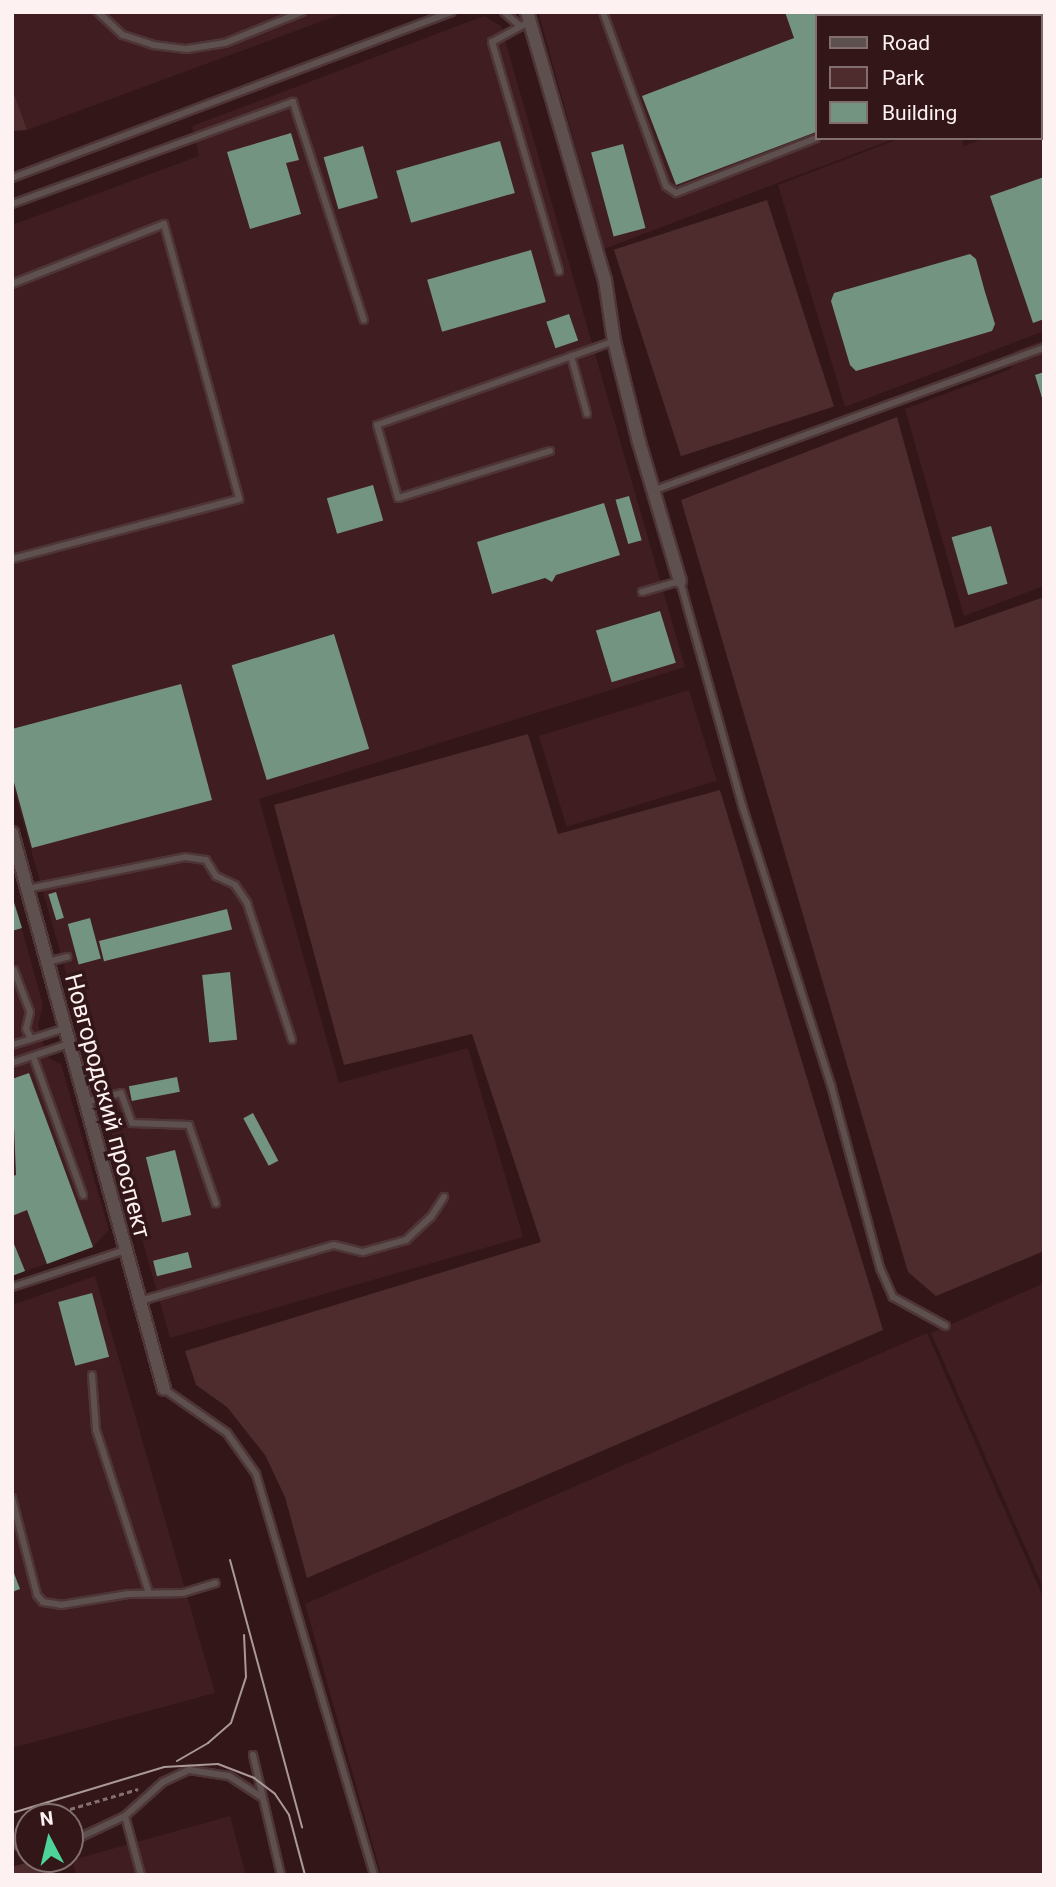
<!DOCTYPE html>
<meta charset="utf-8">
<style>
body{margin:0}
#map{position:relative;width:1056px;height:1887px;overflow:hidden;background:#321618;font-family:Roboto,sans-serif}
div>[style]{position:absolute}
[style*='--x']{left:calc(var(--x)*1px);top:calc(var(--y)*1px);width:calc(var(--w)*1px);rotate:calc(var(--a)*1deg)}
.built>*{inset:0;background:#401d20;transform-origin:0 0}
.green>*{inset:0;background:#4e2c2e;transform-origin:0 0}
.building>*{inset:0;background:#749482;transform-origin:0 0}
.path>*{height:2.5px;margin-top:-1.25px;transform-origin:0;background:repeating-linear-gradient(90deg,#846f70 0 5px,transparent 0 8.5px)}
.roads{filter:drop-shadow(2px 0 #4e3536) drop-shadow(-2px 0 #4e3536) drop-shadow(0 2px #4e3536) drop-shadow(0 -2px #4e3536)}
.lane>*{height:6px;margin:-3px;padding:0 3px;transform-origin:3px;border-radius:3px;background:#5f5050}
.street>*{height:12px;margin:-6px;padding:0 6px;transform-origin:6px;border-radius:6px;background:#5f5050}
.tram>*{height:2px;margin:-1px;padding:0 1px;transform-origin:1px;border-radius:1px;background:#ab999a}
span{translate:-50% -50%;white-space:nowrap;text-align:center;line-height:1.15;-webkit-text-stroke:7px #321618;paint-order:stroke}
.street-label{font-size:24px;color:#fdf1f1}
.frame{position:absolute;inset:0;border:14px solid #fdf1f1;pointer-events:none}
.legend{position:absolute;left:815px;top:14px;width:228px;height:126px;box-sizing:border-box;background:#321618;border:2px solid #836e6f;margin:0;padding:9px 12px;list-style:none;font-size:21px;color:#fdf1f1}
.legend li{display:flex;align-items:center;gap:14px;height:35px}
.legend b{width:35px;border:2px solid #836e6f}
.north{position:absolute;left:14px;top:1803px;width:70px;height:70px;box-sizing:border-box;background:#321618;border:2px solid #836e6f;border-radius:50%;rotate:353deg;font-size:19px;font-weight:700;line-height:28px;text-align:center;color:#fdf1f1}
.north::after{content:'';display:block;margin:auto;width:24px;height:32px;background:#4ed399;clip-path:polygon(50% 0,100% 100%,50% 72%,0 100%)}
</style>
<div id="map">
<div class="built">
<i style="clip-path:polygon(12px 12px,347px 12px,27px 130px,12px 88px)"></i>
<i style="clip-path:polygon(538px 12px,925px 12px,926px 16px,816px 16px,816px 138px,896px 138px,604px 249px)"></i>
<i style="clip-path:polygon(484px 16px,501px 26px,685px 667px,259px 799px,339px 1083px,468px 1048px,523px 1237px,170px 1338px,12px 783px,12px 225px,199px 156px,192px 126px)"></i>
<i style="clip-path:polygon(1044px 116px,1044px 331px,845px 407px,778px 185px,901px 138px,962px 138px,964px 146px,985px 138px,1040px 138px)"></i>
<i style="clip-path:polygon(1044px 340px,1044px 586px,964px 616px,905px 409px,1011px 369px,1014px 351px)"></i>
<i style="left:689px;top:690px;width:95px;height:157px;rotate:73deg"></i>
<i style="clip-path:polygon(12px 893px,43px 1005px,38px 1025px,47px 1057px,61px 1064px,109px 1230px,93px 1247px,12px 1276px)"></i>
<i style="clip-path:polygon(95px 1276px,215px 1693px,12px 1748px,12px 1305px)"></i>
<i style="clip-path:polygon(1044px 1283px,1044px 1590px,931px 1333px)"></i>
<i style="clip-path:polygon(927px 1333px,1044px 1599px,1044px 1875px,381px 1875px,305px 1604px)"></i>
<i style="clip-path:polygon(230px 1816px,246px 1875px,76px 1875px,72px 1860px)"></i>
</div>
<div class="green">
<i style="clip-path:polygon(12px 88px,27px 130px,12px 131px)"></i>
<i style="left:767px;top:200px;width:217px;height:161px;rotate:72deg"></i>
<i style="clip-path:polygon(897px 417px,955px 628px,1044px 597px,1044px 1251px,936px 1296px,908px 1272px,681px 500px)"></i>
<i style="clip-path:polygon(528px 734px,558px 834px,720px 790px,883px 1330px,307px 1578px,285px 1497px,265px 1455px,227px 1407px,196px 1385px,185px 1351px,541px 1242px,472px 1034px,344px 1065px,274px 805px)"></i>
<i style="clip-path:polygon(39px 1859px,49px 1859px,54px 1875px,12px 1875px,12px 1867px)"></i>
</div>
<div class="building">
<i style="clip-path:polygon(785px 12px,843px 16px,816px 16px,816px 132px,676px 185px,642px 96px,794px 38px)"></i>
<i style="clip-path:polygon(291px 133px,299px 160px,286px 163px,301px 214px,250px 229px,227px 152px)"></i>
<i style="left:500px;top:141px;width:54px;height:108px;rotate:74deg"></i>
<i style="left:623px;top:144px;width:87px;height:33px;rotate:75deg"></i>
<i style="left:363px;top:146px;width:54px;height:41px;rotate:74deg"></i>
<i style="clip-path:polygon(1044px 177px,1044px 319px,1033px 323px,990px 196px)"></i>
<i style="left:531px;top:250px;width:54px;height:108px;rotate:74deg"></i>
<i style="clip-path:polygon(970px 254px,976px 259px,985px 292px,995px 324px,992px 331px,856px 371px,850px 365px,831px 301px,834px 293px)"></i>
<i style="left:569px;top:314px;width:28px;height:24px;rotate:71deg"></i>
<i style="clip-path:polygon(1044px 372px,1044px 401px,1043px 401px,1035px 375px)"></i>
<i style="left:373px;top:485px;width:37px;height:48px;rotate:74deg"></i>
<i style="left:629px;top:496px;width:46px;height:14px;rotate:74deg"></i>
<i style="clip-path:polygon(604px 503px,620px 555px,556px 575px,552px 582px,545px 578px,492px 594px,477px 542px)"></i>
<i style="left:991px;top:526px;width:60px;height:41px;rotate:74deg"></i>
<i style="left:660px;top:611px;width:54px;height:67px;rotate:73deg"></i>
<i style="left:334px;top:634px;width:120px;height:107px;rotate:73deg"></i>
<i style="clip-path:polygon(181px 684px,212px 800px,32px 848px,12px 775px,12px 729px)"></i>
<i style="left:56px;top:892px;width:27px;height:8px;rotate:73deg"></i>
<i style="clip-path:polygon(12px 896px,22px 928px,12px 931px)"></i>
<i style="left:227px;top:909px;width:21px;height:132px;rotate:76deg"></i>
<i style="left:90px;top:918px;width:42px;height:23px;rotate:75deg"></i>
<i style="left:230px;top:972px;width:68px;height:28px;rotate:84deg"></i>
<i style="clip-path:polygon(29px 1073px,93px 1247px,47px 1264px,27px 1210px,12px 1216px,12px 1176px,16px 1175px,12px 1079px)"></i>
<i style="left:177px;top:1077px;width:15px;height:49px;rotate:79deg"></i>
<i style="left:253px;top:1113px;width:54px;height:11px;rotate:62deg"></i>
<i style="left:175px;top:1150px;width:67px;height:30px;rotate:76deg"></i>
<i style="clip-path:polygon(12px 1239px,25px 1271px,12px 1276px)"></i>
<i style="left:188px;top:1252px;width:16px;height:36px;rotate:76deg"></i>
<i style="left:92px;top:1293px;width:66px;height:35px;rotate:75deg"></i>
<i style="clip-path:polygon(12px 1568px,20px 1589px,12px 1592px)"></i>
</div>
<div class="path">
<i style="--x:70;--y:1809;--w:71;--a:-16.4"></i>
</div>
<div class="roads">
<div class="lane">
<i style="--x:98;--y:12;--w:34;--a:43"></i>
<i style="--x:123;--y:35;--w:32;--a:18"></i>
<i style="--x:153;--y:45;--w:34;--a:7"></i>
<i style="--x:187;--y:49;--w:38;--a:-9"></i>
<i style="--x:225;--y:43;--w:83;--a:-21.9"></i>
<i style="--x:504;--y:12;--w:20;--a:41"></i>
<i style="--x:603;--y:12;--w:185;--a:70.1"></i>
<i style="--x:666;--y:186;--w:12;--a:35"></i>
<i style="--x:676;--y:193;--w:150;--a:-21.4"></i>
<i style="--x:916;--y:12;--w:4;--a:76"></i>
<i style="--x:529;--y:22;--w:42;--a:151.6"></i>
<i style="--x:492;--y:42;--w:239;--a:73.7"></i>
<i style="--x:1040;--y:117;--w:4;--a:-14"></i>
<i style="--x:12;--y:178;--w:470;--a:-20.7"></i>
<i style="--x:12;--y:204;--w:299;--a:-20"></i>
<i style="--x:293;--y:102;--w:229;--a:72"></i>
<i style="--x:12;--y:284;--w:163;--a:-21.5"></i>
<i style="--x:164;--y:224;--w:285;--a:74.7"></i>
<i style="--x:239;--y:499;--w:235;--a:165.2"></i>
<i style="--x:571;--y:356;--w:60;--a:74.6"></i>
<i style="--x:550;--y:451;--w:159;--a:162.8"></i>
<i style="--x:398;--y:498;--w:76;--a:-106"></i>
<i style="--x:377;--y:425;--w:251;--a:-19.5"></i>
<i style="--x:655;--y:490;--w:414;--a:-20.1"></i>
<i style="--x:642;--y:592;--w:40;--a:-16"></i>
<i style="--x:680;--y:581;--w:236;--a:74.5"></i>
<i style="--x:743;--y:808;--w:291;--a:72.4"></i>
<i style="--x:831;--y:1085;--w:189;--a:75"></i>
<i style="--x:880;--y:1268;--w:32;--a:66"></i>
<i style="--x:893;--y:1297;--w:60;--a:28.7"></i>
<i style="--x:27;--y:889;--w:161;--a:-11.4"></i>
<i style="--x:185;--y:857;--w:21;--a:8"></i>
<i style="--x:206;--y:860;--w:19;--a:58"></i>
<i style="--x:216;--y:876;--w:21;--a:25"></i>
<i style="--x:235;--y:885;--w:22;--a:56"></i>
<i style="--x:247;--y:903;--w:144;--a:71.8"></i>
<i style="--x:47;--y:962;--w:21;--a:-14"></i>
<i style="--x:14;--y:970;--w:45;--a:69.1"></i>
<i style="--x:30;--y:1012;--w:17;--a:103"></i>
<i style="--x:26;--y:1029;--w:11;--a:63"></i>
<i style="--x:12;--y:1045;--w:53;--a:-17.4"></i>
<i style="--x:33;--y:1056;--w:148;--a:70.2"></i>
<i style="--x:12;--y:1063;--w:59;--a:-18.7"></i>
<i style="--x:85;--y:1102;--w:37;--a:-14"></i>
<i style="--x:121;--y:1093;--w:32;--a:70"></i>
<i style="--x:132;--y:1123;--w:57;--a:2"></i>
<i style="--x:189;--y:1125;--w:83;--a:71.1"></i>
<i style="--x:12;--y:1287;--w:119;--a:-18.1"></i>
<i style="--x:140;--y:1301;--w:202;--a:-16.1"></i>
<i style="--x:334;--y:1245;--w:30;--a:14"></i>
<i style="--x:363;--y:1252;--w:45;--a:-15.6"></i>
<i style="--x:406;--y:1240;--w:34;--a:-43"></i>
<i style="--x:431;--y:1217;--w:24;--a:-57"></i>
<i style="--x:92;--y:1375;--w:55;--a:85.8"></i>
<i style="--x:96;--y:1430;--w:171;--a:72"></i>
<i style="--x:164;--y:1389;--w:77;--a:34.9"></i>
<i style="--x:227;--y:1433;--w:50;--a:54.7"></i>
<i style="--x:256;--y:1474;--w:418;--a:73.6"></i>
<i style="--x:12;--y:1498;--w:100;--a:75.5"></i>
<i style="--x:37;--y:1595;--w:9;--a:49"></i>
<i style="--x:43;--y:1602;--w:18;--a:9"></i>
<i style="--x:61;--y:1605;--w:68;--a:-9.3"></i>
<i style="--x:128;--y:1594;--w:55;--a:-1"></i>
<i style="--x:183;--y:1593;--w:34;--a:-17"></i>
<i style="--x:253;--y:1755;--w:123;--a:76.9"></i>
<i style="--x:125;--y:1816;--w:51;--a:-41.8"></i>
<i style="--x:163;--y:1782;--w:29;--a:-25"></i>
<i style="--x:189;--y:1770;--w:40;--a:8.5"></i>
<i style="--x:229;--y:1776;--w:40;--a:32.9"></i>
<i style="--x:70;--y:1842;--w:61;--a:-25.3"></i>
<i style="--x:125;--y:1816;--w:61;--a:74.8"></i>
<i style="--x:12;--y:1846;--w:16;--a:-4"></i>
</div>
<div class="street">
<i style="--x:527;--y:12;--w:279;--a:73.8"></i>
<i style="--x:605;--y:280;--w:62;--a:81.6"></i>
<i style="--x:614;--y:341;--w:104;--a:76.1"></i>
<i style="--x:639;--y:442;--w:145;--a:73.6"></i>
<i style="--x:12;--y:833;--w:576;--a:74.71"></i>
</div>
</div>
<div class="tram">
<i style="--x:230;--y:1560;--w:277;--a:74.9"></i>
<i style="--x:177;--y:1761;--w:36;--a:-30"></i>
<i style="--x:208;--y:1743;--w:30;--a:-41"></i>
<i style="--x:231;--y:1723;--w:48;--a:-71.9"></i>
<i style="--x:246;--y:1677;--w:42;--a:-92.7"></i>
<i style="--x:12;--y:1813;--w:159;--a:-16.8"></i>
<i style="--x:164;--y:1767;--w:54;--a:-3.2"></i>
<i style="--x:218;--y:1764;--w:39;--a:21"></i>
<i style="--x:254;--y:1778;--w:26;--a:37"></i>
<i style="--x:275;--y:1794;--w:25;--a:56"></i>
<i style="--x:289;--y:1815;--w:62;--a:75.1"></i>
</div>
<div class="street-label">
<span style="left:107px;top:1106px;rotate:75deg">Новгородский проспект</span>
</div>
<div class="frame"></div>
<ul class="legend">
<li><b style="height:9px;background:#5f5050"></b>Road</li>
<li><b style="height:19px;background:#4e2c2e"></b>Park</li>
<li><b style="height:19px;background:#749482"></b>Building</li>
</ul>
<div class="north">N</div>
</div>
